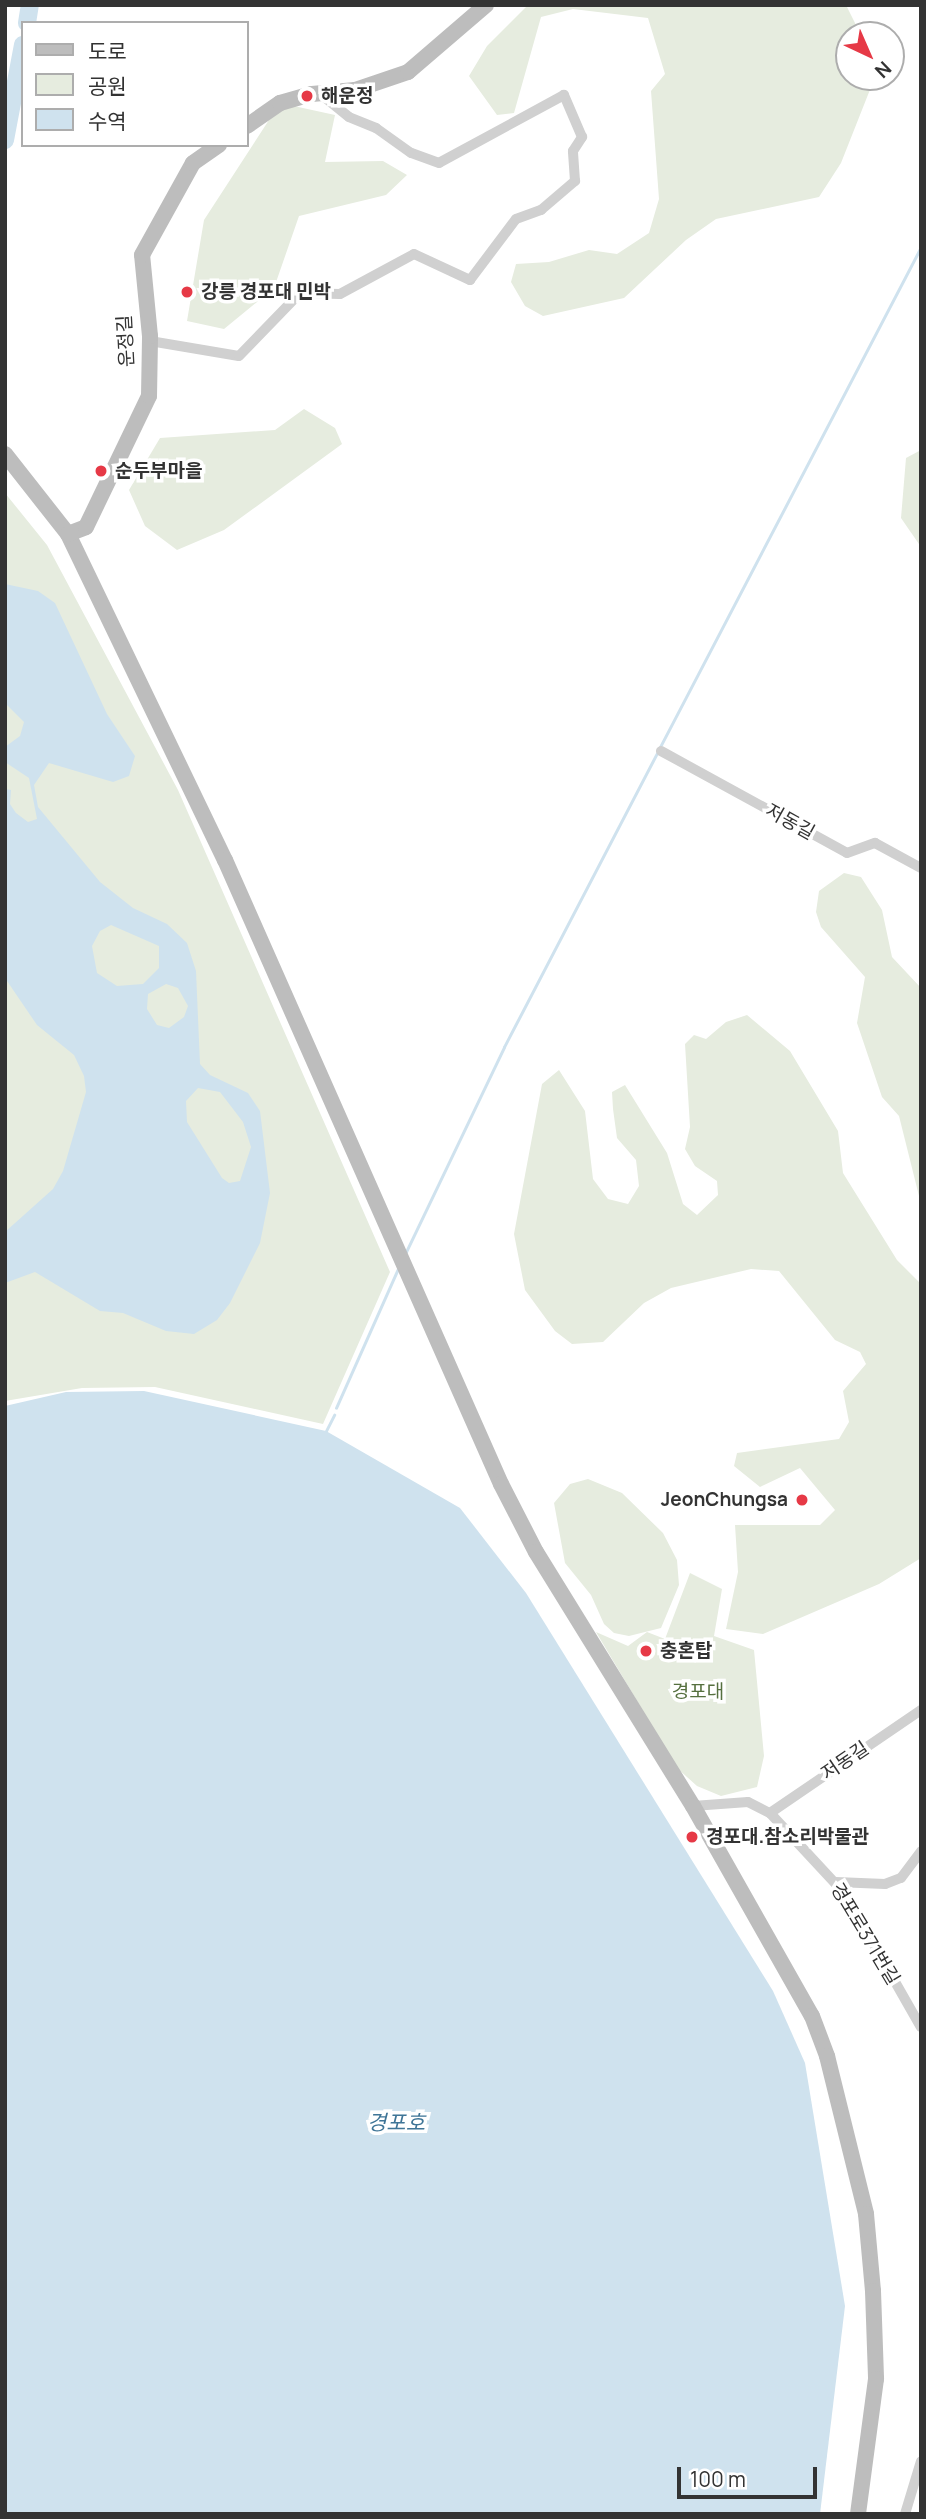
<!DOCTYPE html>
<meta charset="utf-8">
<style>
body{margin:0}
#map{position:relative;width:926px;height:2519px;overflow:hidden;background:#fff;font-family:Manrope,"Noto Sans KR",sans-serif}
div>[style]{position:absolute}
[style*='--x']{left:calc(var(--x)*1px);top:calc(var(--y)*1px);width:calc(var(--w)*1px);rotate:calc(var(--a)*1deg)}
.green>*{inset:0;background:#e6ecdf}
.water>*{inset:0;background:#cfe2ee}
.stream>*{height:2.5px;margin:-1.25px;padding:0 1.25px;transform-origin:1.25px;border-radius:1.25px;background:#cfe2ee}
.river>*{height:18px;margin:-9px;padding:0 9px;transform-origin:9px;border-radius:9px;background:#cfe2ee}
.street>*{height:10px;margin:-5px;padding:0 5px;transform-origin:5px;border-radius:5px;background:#d0d0d0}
.secondary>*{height:16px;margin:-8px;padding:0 8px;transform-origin:8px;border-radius:8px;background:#bdbdbd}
.dots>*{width:19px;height:19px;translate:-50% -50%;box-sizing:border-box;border:4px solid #fff;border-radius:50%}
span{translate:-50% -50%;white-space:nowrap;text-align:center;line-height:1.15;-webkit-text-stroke:7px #fff;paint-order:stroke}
.poi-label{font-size:19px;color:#333;font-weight:700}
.left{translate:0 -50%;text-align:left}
.right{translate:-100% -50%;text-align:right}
.street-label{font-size:19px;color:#333}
.park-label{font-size:19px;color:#56703f}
.water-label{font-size:21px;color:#3f7597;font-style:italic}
.frame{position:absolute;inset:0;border:7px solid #333;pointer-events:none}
.legend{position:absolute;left:21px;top:21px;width:228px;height:126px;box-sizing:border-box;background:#fff;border:2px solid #adadad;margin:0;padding:9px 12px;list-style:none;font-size:21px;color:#333}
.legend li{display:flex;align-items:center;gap:14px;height:35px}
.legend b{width:35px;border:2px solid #adadad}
.north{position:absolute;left:835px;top:21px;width:70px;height:70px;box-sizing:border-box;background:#fff;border:2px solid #adadad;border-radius:50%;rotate:136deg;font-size:19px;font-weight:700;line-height:28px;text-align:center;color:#333}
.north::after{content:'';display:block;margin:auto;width:24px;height:32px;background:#e63946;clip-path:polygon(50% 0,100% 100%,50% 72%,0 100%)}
.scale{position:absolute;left:677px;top:2467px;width:140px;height:32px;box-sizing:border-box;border:4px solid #333;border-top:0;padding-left:9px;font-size:21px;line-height:24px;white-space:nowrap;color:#333;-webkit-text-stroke:5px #fff;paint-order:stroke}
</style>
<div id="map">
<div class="green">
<i style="clip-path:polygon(528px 5px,846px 5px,861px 35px,849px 35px,849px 77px,875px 77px,841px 163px,819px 197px,716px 219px,686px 240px,624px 298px,543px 316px,525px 306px,511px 282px,516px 264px,549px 262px,589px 250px,617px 254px,649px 233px,659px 199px,651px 91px,665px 74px,648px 18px,573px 9px,541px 17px,514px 113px,497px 115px,469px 76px,487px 46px)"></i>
<i style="clip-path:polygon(280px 103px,335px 115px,325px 162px,383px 161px,407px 175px,386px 195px,299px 216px,274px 288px,224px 329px,187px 321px,204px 220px)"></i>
<i style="clip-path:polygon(304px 409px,335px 428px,342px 444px,224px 530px,177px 550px,145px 526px,129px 490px,160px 438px,275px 430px)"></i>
<i style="clip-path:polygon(921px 450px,921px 547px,901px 518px,906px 458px)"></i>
<i style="clip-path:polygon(5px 493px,47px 545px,178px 790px,390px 1272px,323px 1424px,155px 1387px,82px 1388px,5px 1401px)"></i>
<i style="clip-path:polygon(844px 873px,861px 877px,882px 910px,892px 957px,921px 988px,921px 1204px,899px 1116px,882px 1097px,857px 1023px,865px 977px,821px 927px,816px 912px,819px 891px)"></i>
<i style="clip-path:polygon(747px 1015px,790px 1051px,838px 1131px,843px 1173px,897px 1260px,921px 1284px,921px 1558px,879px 1584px,763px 1634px,726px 1629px,738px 1572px,735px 1525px,820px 1525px,835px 1510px,800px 1468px,760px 1487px,734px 1466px,737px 1453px,839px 1439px,849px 1422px,843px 1391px,866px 1364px,860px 1352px,835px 1340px,779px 1271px,751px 1269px,671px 1288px,644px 1303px,603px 1342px,572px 1344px,555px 1331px,525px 1290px,514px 1234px,542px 1084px,559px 1070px,585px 1111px,593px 1179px,608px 1199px,628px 1204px,639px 1186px,636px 1160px,617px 1138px,613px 1109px,612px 1092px,625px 1085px,667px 1153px,683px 1204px,697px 1215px,718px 1195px,717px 1181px,695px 1166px,685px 1149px,690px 1127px,685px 1044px,694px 1035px,706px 1039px,726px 1022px)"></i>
<i style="clip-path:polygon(588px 1479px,622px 1493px,663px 1533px,677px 1560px,679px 1585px,661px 1628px,629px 1636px,614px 1633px,604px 1624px,591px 1595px,565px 1563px,554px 1503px,570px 1484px)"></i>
<i style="clip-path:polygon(690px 1573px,722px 1589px,714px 1636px,754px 1650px,764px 1756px,757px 1787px,721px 1796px,697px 1786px,677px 1768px,596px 1632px,628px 1646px,647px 1632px,665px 1639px)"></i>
</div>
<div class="water">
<i style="clip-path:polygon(evenodd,5px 584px,38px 591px,55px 603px,107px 714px,135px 756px,129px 776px,113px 782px,49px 763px,34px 785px,38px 807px,100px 882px,133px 908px,167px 924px,187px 943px,196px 971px,200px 1064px,210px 1075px,248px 1093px,260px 1111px,270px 1193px,260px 1243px,230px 1303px,217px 1320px,194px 1334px,166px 1331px,123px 1313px,100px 1311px,35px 1272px,5px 1283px,5px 1232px,53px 1189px,63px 1171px,86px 1092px,84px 1076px,74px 1055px,37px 1025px,5px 978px,5px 789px,11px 790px,10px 804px,16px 813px,28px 822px,37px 819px,29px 778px,5px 762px,5px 747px,20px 736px,24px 722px,5px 703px,5px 584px,111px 925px,159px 946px,159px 968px,143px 984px,117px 986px,97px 973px,92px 946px,100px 931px,111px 925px,5px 584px,166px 984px,178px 988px,188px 1006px,184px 1017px,169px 1028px,157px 1025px,147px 1009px,148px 994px,166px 984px,5px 584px,198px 1088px,220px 1092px,243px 1122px,251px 1147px,240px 1181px,229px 1183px,222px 1178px,187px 1122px,186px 1101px,198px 1088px)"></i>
<i style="clip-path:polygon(144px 1391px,326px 1431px,460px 1508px,526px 1593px,773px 1991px,805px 2063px,845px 2306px,820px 2514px,5px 2514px,5px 1406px,66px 1392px)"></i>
</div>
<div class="stream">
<i style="--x:660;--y:747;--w:564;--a:-62.44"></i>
<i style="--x:405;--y:1254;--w:229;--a:-64.4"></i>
<i style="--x:504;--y:1047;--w:331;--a:-62.5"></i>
<i style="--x:336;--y:1408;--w:152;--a:-66"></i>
<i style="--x:326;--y:1431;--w:18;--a:-63"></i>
</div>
<div class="river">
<i style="--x:27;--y:23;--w:18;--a:-81"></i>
<i style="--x:5;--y:140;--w:97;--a:-79.3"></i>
</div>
<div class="street">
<i style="--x:150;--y:341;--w:90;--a:9.6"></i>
<i style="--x:239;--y:356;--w:88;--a:-45.9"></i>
<i style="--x:300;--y:293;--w:40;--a:1.4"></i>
<i style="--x:340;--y:294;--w:84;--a:-28.4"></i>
<i style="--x:414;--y:254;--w:62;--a:24.9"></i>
<i style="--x:470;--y:280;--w:76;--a:-53"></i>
<i style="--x:516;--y:219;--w:27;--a:-20"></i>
<i style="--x:541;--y:210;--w:45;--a:-40.5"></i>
<i style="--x:575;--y:181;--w:30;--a:-94"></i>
<i style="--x:573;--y:151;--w:17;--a:-57"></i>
<i style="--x:582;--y:137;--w:46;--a:-113.2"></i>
<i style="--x:564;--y:95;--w:142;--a:151.5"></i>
<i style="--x:439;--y:163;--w:30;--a:-160"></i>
<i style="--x:411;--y:153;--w:43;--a:-144.5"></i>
<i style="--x:376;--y:128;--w:29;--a:-158"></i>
<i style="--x:349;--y:117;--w:38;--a:-141"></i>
<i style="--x:661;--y:751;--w:212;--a:28.7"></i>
<i style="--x:847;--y:853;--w:30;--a:-20"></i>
<i style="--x:875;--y:843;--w:52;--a:28.5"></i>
<i style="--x:693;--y:1806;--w:55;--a:-4.2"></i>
<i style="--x:748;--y:1802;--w:25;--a:27"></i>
<i style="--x:770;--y:1813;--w:110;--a:47.2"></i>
<i style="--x:845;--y:1894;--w:153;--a:60.3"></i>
<i style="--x:770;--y:1813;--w:183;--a:-34.3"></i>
<i style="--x:836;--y:1882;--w:49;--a:2.3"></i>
<i style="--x:885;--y:1884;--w:17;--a:-21"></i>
<i style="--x:901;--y:1878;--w:34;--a:-53"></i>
<i style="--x:905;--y:2514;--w:55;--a:-73.2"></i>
</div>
<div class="secondary">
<i style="--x:247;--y:126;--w:40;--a:-34.9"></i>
<i style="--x:280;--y:103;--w:33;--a:-16"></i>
<i style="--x:312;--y:94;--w:43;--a:-5.3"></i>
<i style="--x:355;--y:90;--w:56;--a:-18.8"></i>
<i style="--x:408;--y:72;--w:103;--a:-40.7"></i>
<i style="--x:5;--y:454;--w:102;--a:51.8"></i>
<i style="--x:68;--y:534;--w:362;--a:64.3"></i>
<i style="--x:225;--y:860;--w:682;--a:66.14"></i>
<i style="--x:501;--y:1484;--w:76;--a:62.8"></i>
<i style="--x:536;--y:1552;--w:299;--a:58.3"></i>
<i style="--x:693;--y:1806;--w:241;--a:60.5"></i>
<i style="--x:812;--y:2016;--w:43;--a:69.4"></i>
<i style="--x:827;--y:2056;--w:163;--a:76.1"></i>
<i style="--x:866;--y:2214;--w:77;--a:84.8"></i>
<i style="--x:873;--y:2291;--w:88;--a:88"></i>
<i style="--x:876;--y:2379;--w:136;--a:97.6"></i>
<i style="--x:68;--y:534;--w:19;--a:-21"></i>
<i style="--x:86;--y:527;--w:145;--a:-64.3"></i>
<i style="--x:149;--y:396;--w:60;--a:-89"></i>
<i style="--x:150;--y:336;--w:81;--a:-95.6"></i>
<i style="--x:142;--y:255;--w:105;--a:-61"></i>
<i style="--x:193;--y:163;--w:32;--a:-35"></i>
</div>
<div class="dots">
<i style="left:307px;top:96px;background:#e63946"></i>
<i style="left:187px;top:292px;background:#e63946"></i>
<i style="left:101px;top:471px;background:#e63946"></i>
<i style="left:802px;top:1500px;background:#e63946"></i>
<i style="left:646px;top:1651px;background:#e63946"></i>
<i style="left:692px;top:1837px;background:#e63946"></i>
</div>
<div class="poi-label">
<span class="left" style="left:321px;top:96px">해운정</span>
<span class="left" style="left:201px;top:292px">강릉 경포대 민박</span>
<span class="left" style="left:115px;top:471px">순두부마을</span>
<span class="right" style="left:788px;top:1500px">JeonChungsa</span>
<span class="left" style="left:660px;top:1651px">충혼탑</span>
<span class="left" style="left:706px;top:1837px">경포대.참소리박물관</span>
</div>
<div class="street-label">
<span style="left:126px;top:341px;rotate:-93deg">운정길</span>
<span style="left:790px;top:822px;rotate:29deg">저동길</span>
<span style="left:845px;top:1761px;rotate:-34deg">저동길</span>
<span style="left:865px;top:1934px;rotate:59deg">경포로371번길</span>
</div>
<div class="park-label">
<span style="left:698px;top:1692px">경포대</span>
</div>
<div class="water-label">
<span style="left:396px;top:2122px">경포호</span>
</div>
<div class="frame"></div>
<ul class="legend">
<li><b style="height:9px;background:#bdbdbd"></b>도로</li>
<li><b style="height:19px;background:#e6ecdf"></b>공원</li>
<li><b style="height:19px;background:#cfe2ee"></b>수역</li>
</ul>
<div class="north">N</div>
<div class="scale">100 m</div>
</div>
